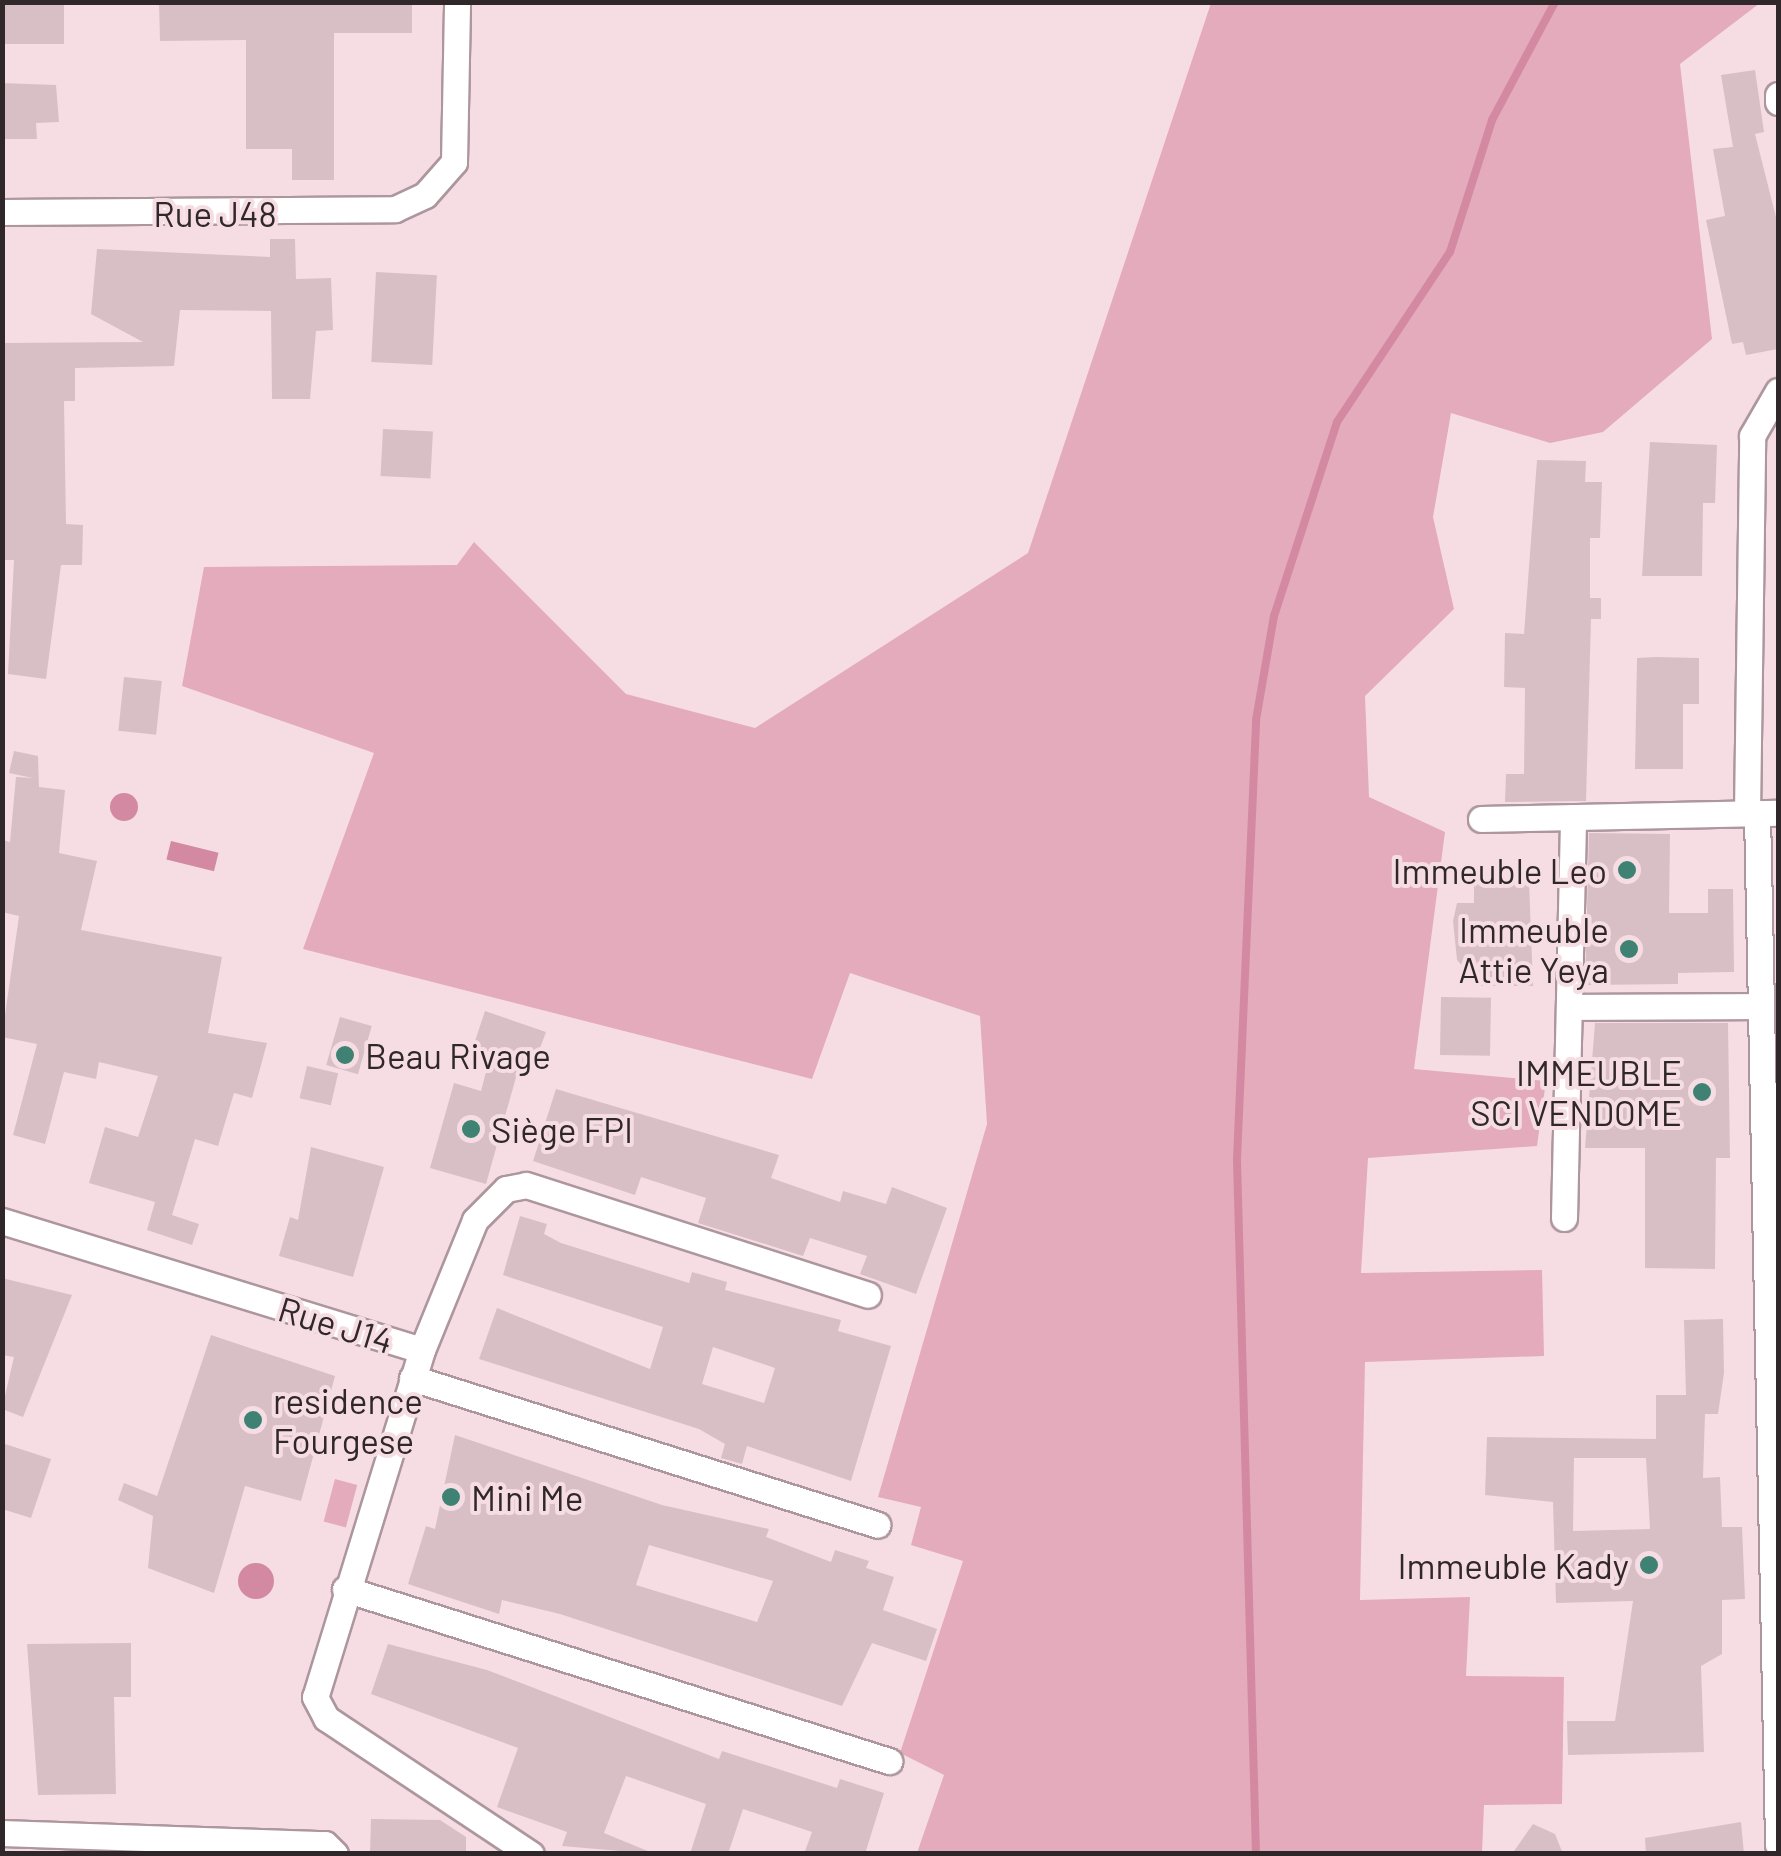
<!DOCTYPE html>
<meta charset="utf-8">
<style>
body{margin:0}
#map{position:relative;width:1781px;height:1856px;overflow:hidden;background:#f6dde4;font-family:Barlow,sans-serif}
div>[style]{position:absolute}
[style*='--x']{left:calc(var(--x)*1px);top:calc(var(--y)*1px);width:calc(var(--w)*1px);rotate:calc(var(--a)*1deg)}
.green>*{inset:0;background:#e4abbd;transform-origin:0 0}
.water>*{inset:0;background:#d489a2;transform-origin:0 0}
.round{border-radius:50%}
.stream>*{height:8px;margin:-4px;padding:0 4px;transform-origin:4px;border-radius:4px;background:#d489a2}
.building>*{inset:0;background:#d8bfc6;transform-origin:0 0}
.roads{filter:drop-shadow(2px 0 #ad969d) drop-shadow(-2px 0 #ad969d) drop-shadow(0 2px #ad969d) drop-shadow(0 -2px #ad969d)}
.street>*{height:25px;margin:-12.5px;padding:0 12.5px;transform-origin:12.5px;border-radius:12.5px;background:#fff}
.dots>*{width:28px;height:28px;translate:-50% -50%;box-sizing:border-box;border:5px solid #f6dde4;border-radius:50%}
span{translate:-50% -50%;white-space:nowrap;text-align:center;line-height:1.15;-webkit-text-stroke:8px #f6dde4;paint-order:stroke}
.street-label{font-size:35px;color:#30272a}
.poi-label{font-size:35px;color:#30272a}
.right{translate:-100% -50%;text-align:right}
.left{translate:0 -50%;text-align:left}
.frame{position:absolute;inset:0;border:5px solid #30272a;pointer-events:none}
</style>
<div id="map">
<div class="green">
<i style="clip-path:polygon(1211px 3px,1760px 3px,1680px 64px,1712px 339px,1603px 432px,1550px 443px,1451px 413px,1433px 517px,1454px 609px,1365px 696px,1369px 797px,1445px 832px,1414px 1069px,1546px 1081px,1537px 1146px,1368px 1158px,1361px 1273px,1542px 1270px,1544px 1356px,1365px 1362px,1360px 1600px,1470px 1597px,1466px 1676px,1564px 1677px,1562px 1804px,1484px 1805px,1482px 1853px,917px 1853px,944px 1775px,900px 1753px,963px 1561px,911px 1545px,921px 1507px,878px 1497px,987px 1124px,980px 1016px,850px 973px,812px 1079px,303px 949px,374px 753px,182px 686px,204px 567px,457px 565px,474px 542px,626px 694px,755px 728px,1028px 553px)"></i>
<i style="left:335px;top:1479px;width:23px;height:44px;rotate:15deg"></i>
</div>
<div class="water">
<i class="round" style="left:110px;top:793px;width:28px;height:28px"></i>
<i style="left:171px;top:841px;width:49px;height:19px;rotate:14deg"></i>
<i class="round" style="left:238px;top:1563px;width:36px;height:36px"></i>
</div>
<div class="stream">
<i style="--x:1256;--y:1854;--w:695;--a:-91.57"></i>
<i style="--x:1237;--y:1159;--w:439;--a:-87.5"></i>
<i style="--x:1256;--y:720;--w:106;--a:-80.2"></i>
<i style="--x:1274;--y:616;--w:204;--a:-72"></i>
<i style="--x:1337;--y:422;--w:204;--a:-56.4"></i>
<i style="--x:1450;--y:252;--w:139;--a:-72.3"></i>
<i style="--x:1492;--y:120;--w:134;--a:-61.9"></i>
</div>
<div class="building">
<i style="left:2px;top:2px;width:62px;height:42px"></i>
<i style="clip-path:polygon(159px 2px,412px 2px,412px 33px,334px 33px,334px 180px,292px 180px,292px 149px,246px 149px,246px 40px,160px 41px)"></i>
<i style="clip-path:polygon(1755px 70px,1764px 132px,1755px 134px,1778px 225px,1778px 349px,1746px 355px,1743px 342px,1732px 344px,1706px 220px,1725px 216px,1713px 149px,1733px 147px,1721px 75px)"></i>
<i style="clip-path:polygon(2px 83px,56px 85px,59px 122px,36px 123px,37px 139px,2px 139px)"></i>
<i style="clip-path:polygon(270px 239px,295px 239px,296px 279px,331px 278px,333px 330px,316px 331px,310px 399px,272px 399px,271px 311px,180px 310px,174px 366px,75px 368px,75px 401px,64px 401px,66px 524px,83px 525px,82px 565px,61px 565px,46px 679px,8px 674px,14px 560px,2px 560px,2px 343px,143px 342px,91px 314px,97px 249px,270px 257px)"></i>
<i style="left:376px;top:272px;width:61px;height:90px;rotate:3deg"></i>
<i style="left:383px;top:429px;width:50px;height:47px;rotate:3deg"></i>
<i style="clip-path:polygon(1650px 442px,1717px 445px,1715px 503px,1703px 503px,1702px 576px,1642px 576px)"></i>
<i style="clip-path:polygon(1537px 460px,1586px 461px,1585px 482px,1602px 482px,1600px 538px,1590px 538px,1590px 598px,1601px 598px,1601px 619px,1591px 619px,1586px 801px,1505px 802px,1506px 774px,1524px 774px,1525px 688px,1504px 687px,1505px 633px,1524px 634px)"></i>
<i style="clip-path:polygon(1656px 657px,1699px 658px,1699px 704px,1683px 704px,1683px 769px,1635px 769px,1637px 658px)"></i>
<i style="left:124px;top:677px;width:38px;height:54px;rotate:6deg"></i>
<i style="clip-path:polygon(14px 751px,38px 756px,39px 787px,65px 790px,59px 853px,97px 861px,81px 930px,222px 957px,208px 1033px,267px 1043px,252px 1098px,234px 1093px,218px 1146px,195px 1139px,172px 1215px,199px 1224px,192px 1245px,147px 1230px,155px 1202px,89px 1183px,105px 1127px,138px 1137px,158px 1076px,99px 1062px,96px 1079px,64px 1072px,45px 1144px,13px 1135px,37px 1044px,2px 1037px,19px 916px,2px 912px,2px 840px,10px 842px,16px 777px,33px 778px,9px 773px)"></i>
<i style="clip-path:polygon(1589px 833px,1670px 834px,1669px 913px,1708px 913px,1708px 889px,1733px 889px,1734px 972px,1678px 973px,1678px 984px,1585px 985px)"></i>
<i style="clip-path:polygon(1474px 881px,1529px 881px,1533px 986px,1480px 986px,1457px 960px,1453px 921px,1457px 903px,1474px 903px)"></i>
<i style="left:1441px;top:997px;width:50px;height:58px;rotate:1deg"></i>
<i style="clip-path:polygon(485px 1011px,546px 1032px,533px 1067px,520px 1063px,486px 1184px,430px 1168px,454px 1083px,481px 1091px,491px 1053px,473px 1047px)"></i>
<i style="left:340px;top:1017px;width:33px;height:50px;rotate:16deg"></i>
<i style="clip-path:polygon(1595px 1023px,1728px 1023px,1730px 1158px,1716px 1158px,1715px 1269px,1645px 1268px,1645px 1148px,1585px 1148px)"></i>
<i style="left:307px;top:1066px;width:32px;height:33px;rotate:13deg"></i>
<i style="clip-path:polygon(556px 1089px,779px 1155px,771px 1178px,840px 1202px,843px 1191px,886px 1204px,892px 1187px,947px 1208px,916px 1294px,860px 1274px,867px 1256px,810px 1238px,803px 1256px,698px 1223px,706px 1198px,641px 1177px,635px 1195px,533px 1161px)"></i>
<i style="clip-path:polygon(311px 1147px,384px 1167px,353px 1277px,279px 1256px,290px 1217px,298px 1220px)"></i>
<i style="clip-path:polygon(evenodd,520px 1216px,547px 1224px,544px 1234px,561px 1243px,689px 1283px,692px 1272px,727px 1282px,725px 1290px,841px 1320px,838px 1331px,891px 1346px,851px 1481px,747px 1446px,742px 1464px,721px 1458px,725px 1444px,699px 1429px,479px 1359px,497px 1308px,650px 1369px,663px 1327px,503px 1275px,520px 1216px,713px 1347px,775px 1368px,764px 1403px,702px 1384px,713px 1347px)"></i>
<i style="clip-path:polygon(2px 1278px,72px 1295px,23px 1417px,2px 1409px,14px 1357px,2px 1355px)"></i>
<i style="clip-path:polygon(evenodd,1723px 1319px,1724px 1373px,1718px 1414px,1705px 1414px,1703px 1478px,1720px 1477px,1722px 1527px,1742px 1527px,1745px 1599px,1722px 1600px,1722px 1654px,1701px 1666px,1704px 1752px,1568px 1755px,1567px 1721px,1615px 1721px,1633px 1601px,1556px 1603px,1553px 1502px,1485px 1495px,1487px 1437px,1656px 1439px,1656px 1395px,1686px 1395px,1684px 1320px,1723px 1319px,1574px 1458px,1646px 1458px,1650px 1529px,1573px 1531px,1574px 1458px)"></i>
<i style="clip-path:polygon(211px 1335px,335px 1376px,301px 1501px,245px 1486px,214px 1593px,148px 1568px,153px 1516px,118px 1500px,124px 1483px,157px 1496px)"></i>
<i style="clip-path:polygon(evenodd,455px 1435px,662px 1505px,769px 1529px,766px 1537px,831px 1562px,835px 1550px,869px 1561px,866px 1568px,894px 1577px,883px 1610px,937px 1629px,926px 1661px,872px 1643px,842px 1706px,560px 1614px,502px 1600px,499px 1614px,408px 1584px,426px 1526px,435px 1529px,455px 1435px,649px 1545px,773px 1581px,757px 1622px,636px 1585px,649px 1545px)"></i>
<i style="clip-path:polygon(2px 1443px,51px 1459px,31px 1518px,2px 1509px)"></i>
<i style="clip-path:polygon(131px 1643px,131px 1697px,114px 1697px,116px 1794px,38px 1795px,27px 1644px)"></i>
<i style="clip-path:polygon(388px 1644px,487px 1670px,719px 1759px,722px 1751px,837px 1788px,840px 1779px,884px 1793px,865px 1854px,804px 1854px,812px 1832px,743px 1809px,728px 1854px,690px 1854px,706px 1804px,626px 1776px,604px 1833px,655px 1854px,562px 1846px,567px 1832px,497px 1807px,518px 1748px,371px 1694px)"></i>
<i style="clip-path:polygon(371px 1819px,440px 1820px,466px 1837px,466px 1854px,370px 1854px)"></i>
<i style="clip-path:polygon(1741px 1822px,1744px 1854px,1646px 1854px,1645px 1838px)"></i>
<i style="clip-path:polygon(1533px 1824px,1555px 1834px,1563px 1854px,1512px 1854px)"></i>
</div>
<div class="roads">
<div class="street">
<i style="--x:1778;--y:95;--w:7;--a:90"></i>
<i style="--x:2;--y:212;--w:393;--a:-0.4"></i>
<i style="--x:395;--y:209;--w:33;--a:-25"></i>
<i style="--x:425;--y:195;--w:44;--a:-48.7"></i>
<i style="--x:454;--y:162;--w:160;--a:-88.9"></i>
<i style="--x:1747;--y:813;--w:377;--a:-89.2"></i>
<i style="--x:1752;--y:436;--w:52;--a:-60"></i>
<i style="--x:1757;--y:813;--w:1032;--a:88.83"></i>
<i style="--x:1481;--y:819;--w:297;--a:-1.2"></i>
<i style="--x:1569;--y:1007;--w:192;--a:-0.3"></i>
<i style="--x:1564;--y:1218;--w:401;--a:-88.7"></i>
<i style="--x:2;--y:1221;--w:439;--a:17.1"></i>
<i style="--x:422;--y:1350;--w:363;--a:107.1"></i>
<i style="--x:315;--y:1697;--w:24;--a:62"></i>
<i style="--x:326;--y:1718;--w:246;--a:33.6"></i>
<i style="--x:422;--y:1350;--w:140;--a:-67.8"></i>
<i style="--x:475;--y:1220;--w:44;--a:-45"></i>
<i style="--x:506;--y:1189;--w:20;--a:-11"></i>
<i style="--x:526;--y:1185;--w:359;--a:17.8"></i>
<i style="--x:412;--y:1378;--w:488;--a:17.5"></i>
<i style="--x:345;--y:1589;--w:571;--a:17.55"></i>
<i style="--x:2;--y:1833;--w:323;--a:2"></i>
<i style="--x:325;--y:1844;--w:14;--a:45"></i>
</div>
</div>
<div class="dots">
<i style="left:1627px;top:870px;background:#3f8274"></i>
<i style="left:1629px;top:949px;background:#3f8274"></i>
<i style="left:345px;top:1055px;background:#3f8274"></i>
<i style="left:1702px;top:1092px;background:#3f8274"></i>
<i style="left:471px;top:1129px;background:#3f8274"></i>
<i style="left:253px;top:1420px;background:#3f8274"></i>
<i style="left:451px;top:1497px;background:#3f8274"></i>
<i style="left:1649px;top:1565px;background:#3f8274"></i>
</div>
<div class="street-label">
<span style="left:215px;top:213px">Rue J48</span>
<span style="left:336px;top:1324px;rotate:17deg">Rue J14</span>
</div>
<div class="poi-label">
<span class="right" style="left:1607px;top:870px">Immeuble Leo</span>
<span class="right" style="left:1609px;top:949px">Immeuble<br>Attie Yeya</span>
<span class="left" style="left:365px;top:1055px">Beau Rivage</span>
<span class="right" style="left:1682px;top:1092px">IMMEUBLE<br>SCI VENDOME</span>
<span class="left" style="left:491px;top:1129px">Siège FPI</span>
<span class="left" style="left:273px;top:1420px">residence<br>Fourgese</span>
<span class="left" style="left:471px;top:1497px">Mini Me</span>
<span class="right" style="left:1629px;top:1565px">Immeuble Kady</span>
</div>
<div class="frame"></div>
</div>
